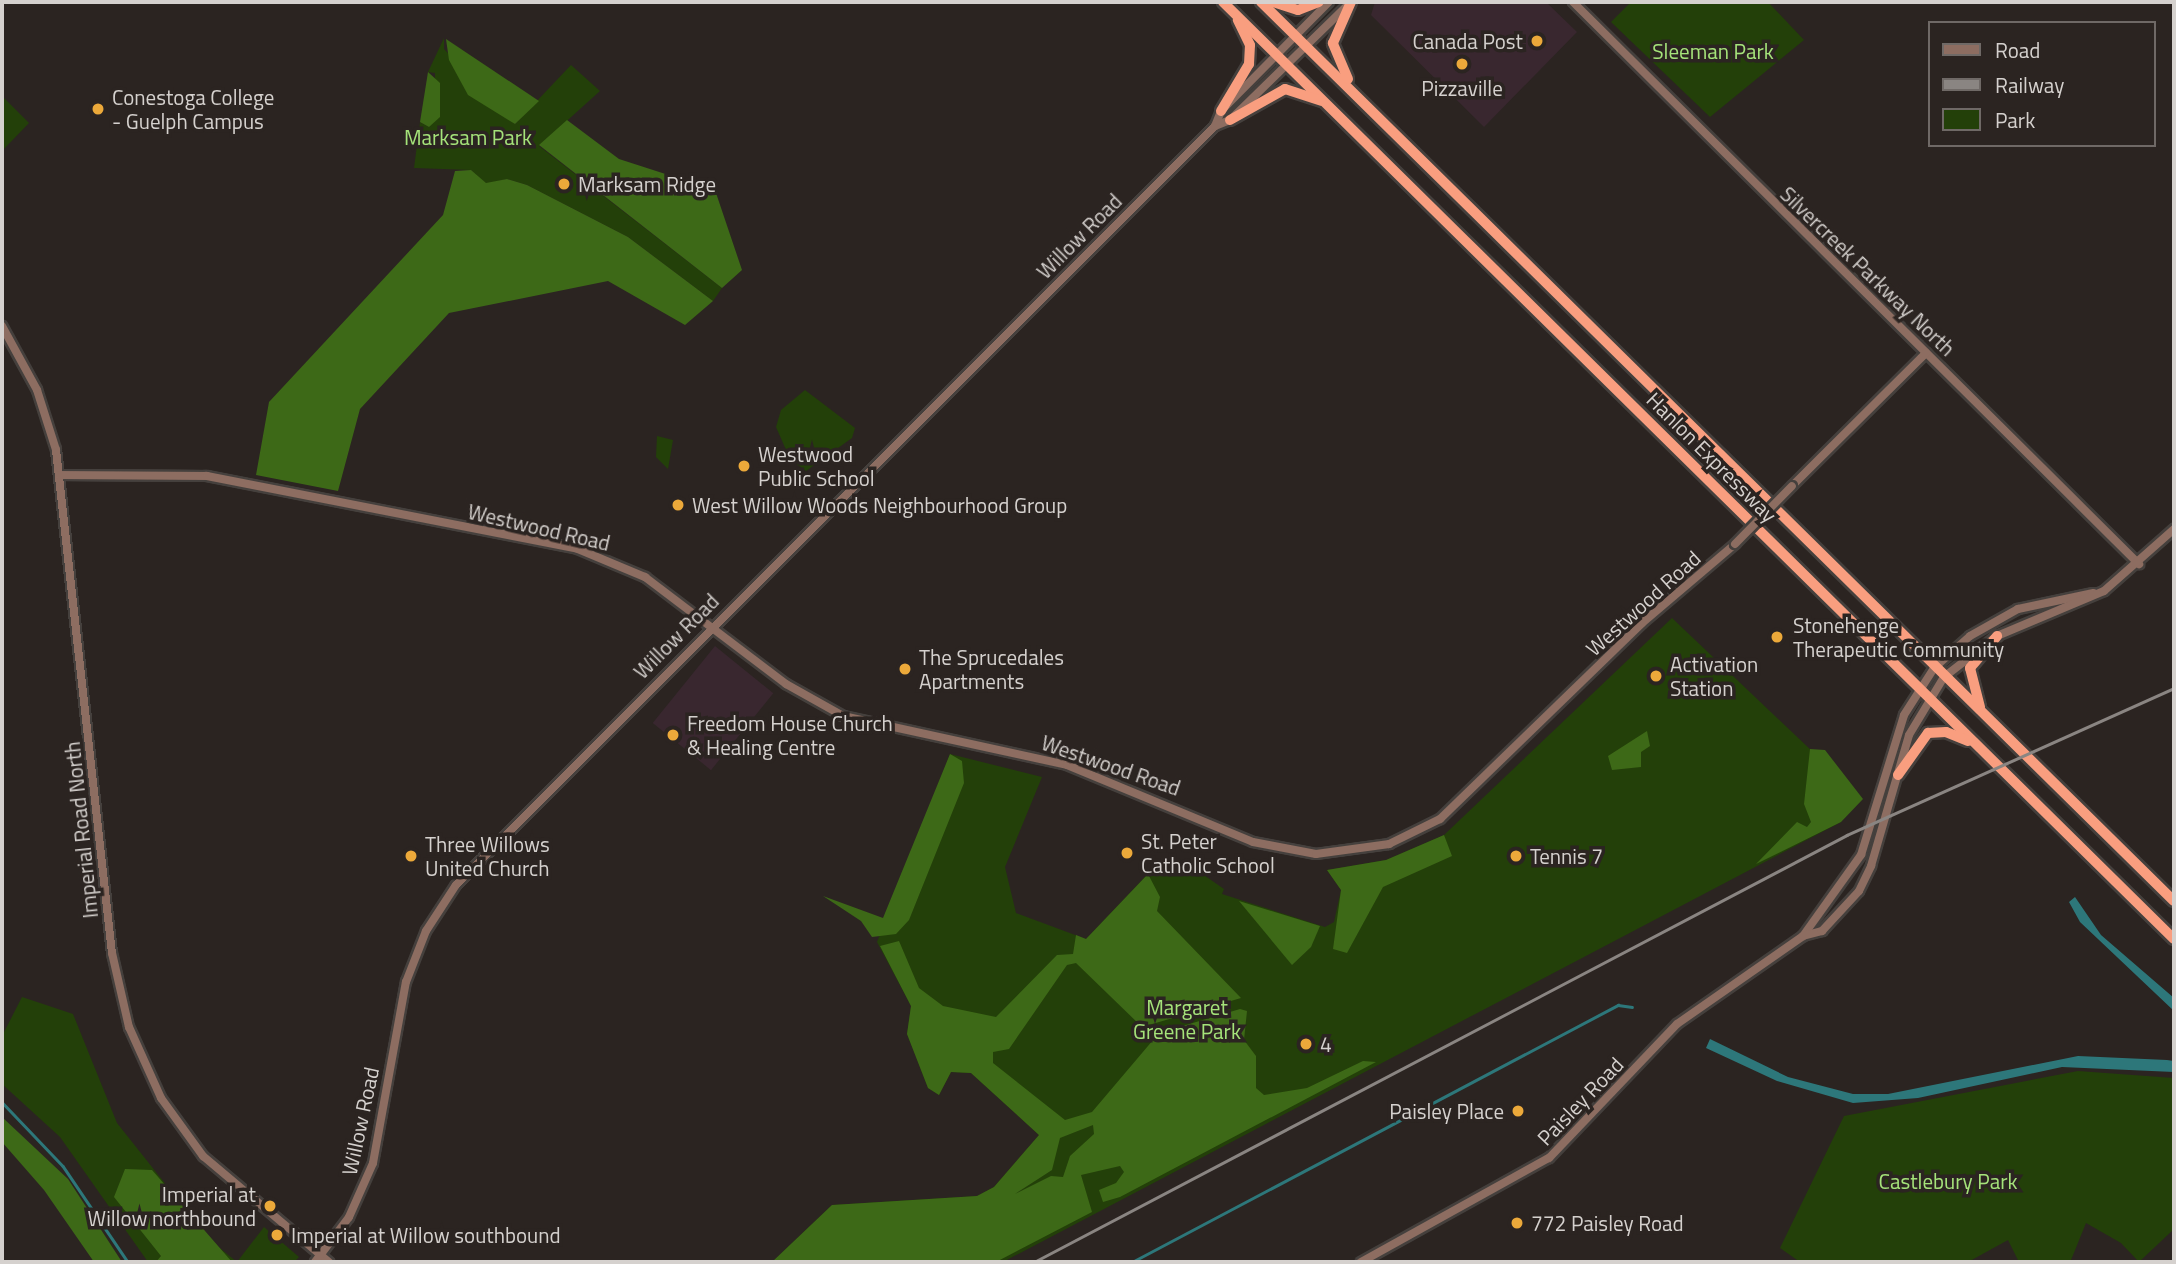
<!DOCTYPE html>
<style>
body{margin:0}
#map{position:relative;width:2176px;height:1264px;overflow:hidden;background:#2b2421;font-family:"Titillium Web",sans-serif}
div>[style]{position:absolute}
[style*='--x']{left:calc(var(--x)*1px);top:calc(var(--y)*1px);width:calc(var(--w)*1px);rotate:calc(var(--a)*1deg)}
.commercial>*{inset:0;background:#39272f;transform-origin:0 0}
.green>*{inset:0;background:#234009}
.forest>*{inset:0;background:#3d6917}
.water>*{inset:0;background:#2d777a}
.stream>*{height:2.5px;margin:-1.25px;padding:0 1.25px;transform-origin:1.25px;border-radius:1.25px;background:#2d777a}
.roads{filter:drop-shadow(2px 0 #45403d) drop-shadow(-2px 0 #45403d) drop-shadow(0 2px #45403d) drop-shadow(0 -2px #45403d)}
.secondary>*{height:8px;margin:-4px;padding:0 4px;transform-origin:4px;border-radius:4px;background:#8d6d61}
.highway>*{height:10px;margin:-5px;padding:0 5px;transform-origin:5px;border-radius:5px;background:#f99e7f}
.rail>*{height:2.5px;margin:-1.25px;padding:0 1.25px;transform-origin:1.25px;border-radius:1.25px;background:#8a8582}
.bridges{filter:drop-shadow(2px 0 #45403d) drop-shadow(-2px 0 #45403d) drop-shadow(0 2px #45403d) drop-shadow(0 -2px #45403d)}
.secondary-bridge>*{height:8px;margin:-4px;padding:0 4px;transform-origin:4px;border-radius:4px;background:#8d6d61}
.dots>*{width:19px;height:19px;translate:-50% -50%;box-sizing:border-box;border:4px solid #2b2421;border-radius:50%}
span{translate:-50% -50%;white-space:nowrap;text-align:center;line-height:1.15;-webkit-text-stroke:7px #2b2421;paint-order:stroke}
.poi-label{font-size:21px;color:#d5d1ce}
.right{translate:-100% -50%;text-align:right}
.left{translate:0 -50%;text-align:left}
.park-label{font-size:21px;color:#a5e37a}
.street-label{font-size:21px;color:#d5d1ce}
.frame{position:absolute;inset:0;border:4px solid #d5d1ce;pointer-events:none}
.legend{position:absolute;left:1928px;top:21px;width:228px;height:126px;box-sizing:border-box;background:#2b2421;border:2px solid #6f6966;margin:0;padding:9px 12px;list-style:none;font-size:21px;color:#d5d1ce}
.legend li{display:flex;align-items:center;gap:14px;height:35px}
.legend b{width:35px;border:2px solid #6f6966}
</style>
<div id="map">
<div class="commercial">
<i style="clip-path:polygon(1375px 2px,1546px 2px,1577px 32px,1484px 127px,1371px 15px)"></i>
<i style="left:715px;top:646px;width:75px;height:99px;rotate:39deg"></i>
</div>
<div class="green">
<i style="clip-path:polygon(1631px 2px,1768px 2px,1804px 40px,1710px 117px,1611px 22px)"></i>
<i style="clip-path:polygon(444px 38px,444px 49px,515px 124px,571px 65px,600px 91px,539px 146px,722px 288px,713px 301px,628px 237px,527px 185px,507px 179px,486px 184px,471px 170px,414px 168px,420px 122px,429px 127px,434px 119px,435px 73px,428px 72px)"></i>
<i style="clip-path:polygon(2px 96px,29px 123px,2px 151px)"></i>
<i style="clip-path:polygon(805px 390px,855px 428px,852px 438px,806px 471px,790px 459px,776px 427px,781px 410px)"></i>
<i style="clip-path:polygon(657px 436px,673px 440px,668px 469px,656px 457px)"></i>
<i style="clip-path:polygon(1672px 618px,1853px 790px,1841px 822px,1003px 1262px,772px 1262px,832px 1205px,977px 1196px,994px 1187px,1039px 1135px,971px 1073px,951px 1072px,939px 1095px,928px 1088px,907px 1034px,911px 1006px,877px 942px,950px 754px,1042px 777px,1005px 867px,1016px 913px,1086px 939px,1162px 859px,1198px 871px,1224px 889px,1222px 894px,1325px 927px,1334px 922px,1341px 890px,1327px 870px,1386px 860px,1444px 835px)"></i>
<i style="clip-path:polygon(22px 997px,73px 1014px,117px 1123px,210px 1240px,237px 1262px,264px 1227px,299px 1257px,294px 1262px,148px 1262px,60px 1137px,2px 1084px,2px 1036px)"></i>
<i style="clip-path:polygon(2078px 1071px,2174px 1078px,2174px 1229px,2139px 1262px,2121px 1243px,2086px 1223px,2071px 1260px,2058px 1262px,2019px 1262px,2008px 1240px,1968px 1262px,1800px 1262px,1780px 1248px,1844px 1116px)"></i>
</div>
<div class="forest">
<i style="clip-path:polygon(446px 39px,539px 101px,515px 124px,468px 95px,449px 60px)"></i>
<i style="clip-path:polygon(428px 72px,440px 83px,440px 117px,429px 127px,420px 122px)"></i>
<i style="clip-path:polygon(567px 120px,619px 159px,715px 190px,742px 270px,722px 288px,539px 145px)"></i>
<i style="clip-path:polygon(471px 170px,486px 183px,507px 179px,527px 185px,628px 237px,713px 301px,685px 325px,608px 281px,449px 313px,360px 409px,338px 491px,256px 475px,269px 402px,443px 215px,455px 171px)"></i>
<i style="clip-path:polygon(1647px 731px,1650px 746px,1641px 752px,1641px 767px,1612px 770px,1608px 756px)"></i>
<i style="clip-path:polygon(1810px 749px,1825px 750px,1863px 799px,1841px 822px,1756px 864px,1797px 822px,1807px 827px,1811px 822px,1804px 804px)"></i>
<i style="clip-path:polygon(950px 754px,962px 761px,964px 783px,909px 920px,896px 934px,872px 937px,861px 921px,823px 896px,883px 918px)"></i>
<i style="clip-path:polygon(1444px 835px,1452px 856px,1383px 887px,1347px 953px,1333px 949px,1341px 890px,1327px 870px,1386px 860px)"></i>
<i style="clip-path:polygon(evenodd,1148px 874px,1160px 897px,1157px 911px,1241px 998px,1142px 1027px,1076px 963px,1067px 965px,1009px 1049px,993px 1052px,993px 1063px,1065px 1120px,1092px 1112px,1159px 1033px,1240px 1009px,1247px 1011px,1244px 1040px,1256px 1056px,1256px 1088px,1264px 1095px,1307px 1088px,1363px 1061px,1376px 1062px,1120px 1197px,1103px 1202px,1099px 1190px,1116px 1183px,1124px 1172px,1120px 1166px,1081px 1175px,1092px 1212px,996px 1262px,772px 1262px,832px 1205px,977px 1196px,994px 1187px,1039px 1135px,971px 1073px,951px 1072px,939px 1095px,928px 1088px,907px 1034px,911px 1006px,880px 946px,899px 941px,919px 988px,943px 1006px,996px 1017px,1057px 955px,1073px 954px,1076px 935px,1086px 939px,1148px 874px,1093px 1125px,1094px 1134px,1070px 1156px,1063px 1177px,1051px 1176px,1015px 1194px,1052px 1170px,1060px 1138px,1093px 1125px)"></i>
<i style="clip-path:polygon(1239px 901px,1320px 926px,1311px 947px,1292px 965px)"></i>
<i style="clip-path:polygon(2px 1117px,68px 1179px,122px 1262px,94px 1262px,44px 1190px,2px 1142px)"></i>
<i style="clip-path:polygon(125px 1169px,152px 1170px,232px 1262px,156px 1262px,161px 1256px,114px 1197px)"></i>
</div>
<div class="water">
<i style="clip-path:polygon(2075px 897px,2101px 935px,2174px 998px,2174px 1011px,2080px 922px,2069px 902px)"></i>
<i style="clip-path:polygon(1710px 1039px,1788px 1077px,1853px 1094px,1888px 1094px,2078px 1056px,2167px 1060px,2174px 1061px,2174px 1072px,2062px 1067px,1918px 1098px,1853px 1103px,1777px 1081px,1706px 1048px)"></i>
</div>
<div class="stream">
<i style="--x:2;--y:1102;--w:88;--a:46.4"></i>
<i style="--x:63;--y:1166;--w:116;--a:55.9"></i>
<i style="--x:1132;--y:1262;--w:550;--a:-27.87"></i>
<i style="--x:1618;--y:1005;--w:14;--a:8"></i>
</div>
<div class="roads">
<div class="secondary">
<i style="--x:1573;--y:2;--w:798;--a:44.8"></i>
<i style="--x:1215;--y:126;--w:16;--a:-68"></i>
<i style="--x:1221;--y:111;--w:153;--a:-45.3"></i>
<i style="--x:2;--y:326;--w:73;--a:61.3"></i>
<i style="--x:37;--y:390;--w:63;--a:72.4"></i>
<i style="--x:56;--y:450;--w:506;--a:83.65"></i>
<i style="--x:112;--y:953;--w:76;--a:77.1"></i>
<i style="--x:129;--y:1027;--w:78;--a:65.7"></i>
<i style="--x:161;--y:1098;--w:72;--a:54.1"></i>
<i style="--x:203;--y:1156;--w:165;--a:40.1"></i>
<i style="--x:59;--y:475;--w:148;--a:0.4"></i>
<i style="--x:207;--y:476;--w:378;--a:11.1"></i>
<i style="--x:578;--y:549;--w:73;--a:22.7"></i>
<i style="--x:645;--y:577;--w:177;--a:37.2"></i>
<i style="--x:786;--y:684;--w:65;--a:29.3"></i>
<i style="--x:843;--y:716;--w:229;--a:12.3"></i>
<i style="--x:1067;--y:765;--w:201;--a:22.5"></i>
<i style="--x:1253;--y:842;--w:64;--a:10.8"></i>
<i style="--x:1316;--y:854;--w:74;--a:-7.8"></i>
<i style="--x:1389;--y:844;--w:57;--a:-26.1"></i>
<i style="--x:1440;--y:819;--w:281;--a:-44.1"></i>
<i style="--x:1642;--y:623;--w:122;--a:-40.3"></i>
<i style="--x:1792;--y:486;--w:189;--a:-44.8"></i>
<i style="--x:1803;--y:936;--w:100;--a:-54.4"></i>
<i style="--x:1861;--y:855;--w:146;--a:-72.9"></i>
<i style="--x:1904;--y:715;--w:56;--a:-57.4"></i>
<i style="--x:1934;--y:668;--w:48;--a:-41.6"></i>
<i style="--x:1970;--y:636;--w:55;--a:-29.4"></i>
<i style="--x:2018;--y:609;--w:77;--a:-12"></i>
<i style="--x:315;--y:1262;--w:56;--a:-52.9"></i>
<i style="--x:349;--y:1217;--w:59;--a:-66"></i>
<i style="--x:373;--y:1163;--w:184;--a:-79.7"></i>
<i style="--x:406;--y:982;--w:55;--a:-68.6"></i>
<i style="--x:426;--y:931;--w:55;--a:-56.9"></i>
<i style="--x:456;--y:885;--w:1073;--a:-45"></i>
<i style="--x:1215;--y:126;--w:16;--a:-22"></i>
<i style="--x:1230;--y:120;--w:163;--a:-44.3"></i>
<i style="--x:1361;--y:1262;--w:215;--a:-29"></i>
<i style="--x:1549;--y:1158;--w:185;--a:-46.3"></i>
<i style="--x:1677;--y:1024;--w:154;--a:-34.9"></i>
<i style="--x:1803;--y:936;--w:20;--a:-15"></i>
<i style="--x:1822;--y:931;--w:54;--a:-47.2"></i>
<i style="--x:1859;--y:891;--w:28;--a:-64"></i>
<i style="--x:1871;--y:866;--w:136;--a:-73.8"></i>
<i style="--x:1909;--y:735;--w:68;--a:-58.9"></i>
<i style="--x:1944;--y:677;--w:67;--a:-37.7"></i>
<i style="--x:1997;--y:636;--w:116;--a:-22.8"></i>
<i style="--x:2104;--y:591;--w:94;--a:-41.5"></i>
</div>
<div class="highway">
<i style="--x:1223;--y:2;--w:1335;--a:44.58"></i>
<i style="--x:1261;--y:2;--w:1281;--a:44.56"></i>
<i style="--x:1273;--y:2;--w:26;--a:18"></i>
<i style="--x:1298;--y:10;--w:22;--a:-21"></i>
<i style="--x:1348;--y:79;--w:39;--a:-113"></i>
<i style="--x:1333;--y:43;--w:45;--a:-66.3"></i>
<i style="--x:1221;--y:111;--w:55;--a:-59.2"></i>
<i style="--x:1249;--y:64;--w:19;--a:-87"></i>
<i style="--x:1250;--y:45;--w:28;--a:-116"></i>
<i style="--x:1230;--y:120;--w:63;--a:-29.4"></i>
<i style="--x:1285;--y:89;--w:38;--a:18"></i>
<i style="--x:1980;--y:707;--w:40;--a:-104.4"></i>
<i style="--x:1970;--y:668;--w:42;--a:-49.8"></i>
<i style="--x:1898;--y:775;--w:52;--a:-54.5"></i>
<i style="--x:1928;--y:733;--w:18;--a:-3"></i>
<i style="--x:1946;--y:732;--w:24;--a:22"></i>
</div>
</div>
<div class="rail">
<i style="--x:1034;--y:1262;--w:918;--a:-27.71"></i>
<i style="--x:1847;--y:835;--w:359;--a:-24.2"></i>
</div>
<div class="bridges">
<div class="secondary-bridge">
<i style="--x:1735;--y:544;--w:81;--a:-45.5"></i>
</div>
</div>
<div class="dots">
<i style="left:1537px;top:41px;background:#eca93a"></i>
<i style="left:1462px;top:64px;background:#eca93a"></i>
<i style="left:98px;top:109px;background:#eca93a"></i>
<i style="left:564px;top:184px;background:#eca93a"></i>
<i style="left:744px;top:466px;background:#eca93a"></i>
<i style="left:678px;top:505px;background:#eca93a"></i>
<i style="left:1777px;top:637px;background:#eca93a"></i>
<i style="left:905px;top:669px;background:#eca93a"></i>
<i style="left:1656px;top:676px;background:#eca93a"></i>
<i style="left:673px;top:735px;background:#eca93a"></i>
<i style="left:1127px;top:853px;background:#eca93a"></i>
<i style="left:411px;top:856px;background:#eca93a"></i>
<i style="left:1516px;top:856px;background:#eca93a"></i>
<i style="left:1306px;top:1044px;background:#eca93a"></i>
<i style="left:1518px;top:1111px;background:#eca93a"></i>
<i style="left:270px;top:1206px;background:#eca93a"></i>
<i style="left:1517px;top:1223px;background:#eca93a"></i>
<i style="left:277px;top:1235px;background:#eca93a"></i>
</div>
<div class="poi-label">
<span class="right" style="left:1523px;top:41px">Canada Post</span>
<span style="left:1462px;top:88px">Pizzaville</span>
<span class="left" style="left:112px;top:109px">Conestoga College<br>- Guelph Campus</span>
<span class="left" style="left:578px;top:184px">Marksam Ridge</span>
<span class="left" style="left:758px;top:466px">Westwood<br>Public School</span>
<span class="left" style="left:692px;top:505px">West Willow Woods Neighbourhood Group</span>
<span class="left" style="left:1793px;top:637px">Stonehenge<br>Therapeutic Community</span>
<span class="left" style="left:919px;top:669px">The Sprucedales<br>Apartments</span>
<span class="left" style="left:1670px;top:676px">Activation<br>Station</span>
<span class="left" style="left:687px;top:735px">Freedom House Church<br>&amp; Healing Centre</span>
<span class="left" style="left:1141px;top:853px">St. Peter<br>Catholic School</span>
<span class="left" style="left:425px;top:856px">Three Willows<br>United Church</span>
<span class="left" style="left:1530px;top:856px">Tennis 7</span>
<span class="left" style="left:1320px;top:1044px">4</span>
<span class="right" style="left:1504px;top:1111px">Paisley Place</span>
<span class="right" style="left:256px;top:1206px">Imperial at<br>Willow northbound</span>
<span class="left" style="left:1531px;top:1223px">772 Paisley Road</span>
<span class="left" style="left:291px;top:1235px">Imperial at Willow southbound</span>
</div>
<div class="park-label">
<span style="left:1713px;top:51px">Sleeman Park</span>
<span style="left:468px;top:137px">Marksam Park</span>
<span style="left:1187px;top:1019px">Margaret<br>Greene Park</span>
<span style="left:1948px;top:1181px">Castlebury Park</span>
</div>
<div class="street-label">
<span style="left:1079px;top:236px;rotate:-45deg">Willow Road</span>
<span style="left:1868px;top:271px;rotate:44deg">Silvercreek Parkway North</span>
<span style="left:1712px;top:457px;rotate:45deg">Hanlon Expressway</span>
<span style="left:539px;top:527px;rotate:13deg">Westwood Road</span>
<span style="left:1643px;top:603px;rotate:-42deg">Westwood Road</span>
<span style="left:676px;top:636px;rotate:-45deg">Willow Road</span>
<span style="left:1111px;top:765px;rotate:19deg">Westwood Road</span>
<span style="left:81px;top:830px;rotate:-96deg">Imperial Road North</span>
<span style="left:1580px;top:1101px;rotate:-46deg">Paisley Road</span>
<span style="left:360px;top:1121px;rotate:-78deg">Willow Road</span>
</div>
<div class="frame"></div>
<ul class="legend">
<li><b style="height:9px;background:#8d6d61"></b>Road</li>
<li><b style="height:9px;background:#8a8582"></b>Railway</li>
<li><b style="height:19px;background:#234009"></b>Park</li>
</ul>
</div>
